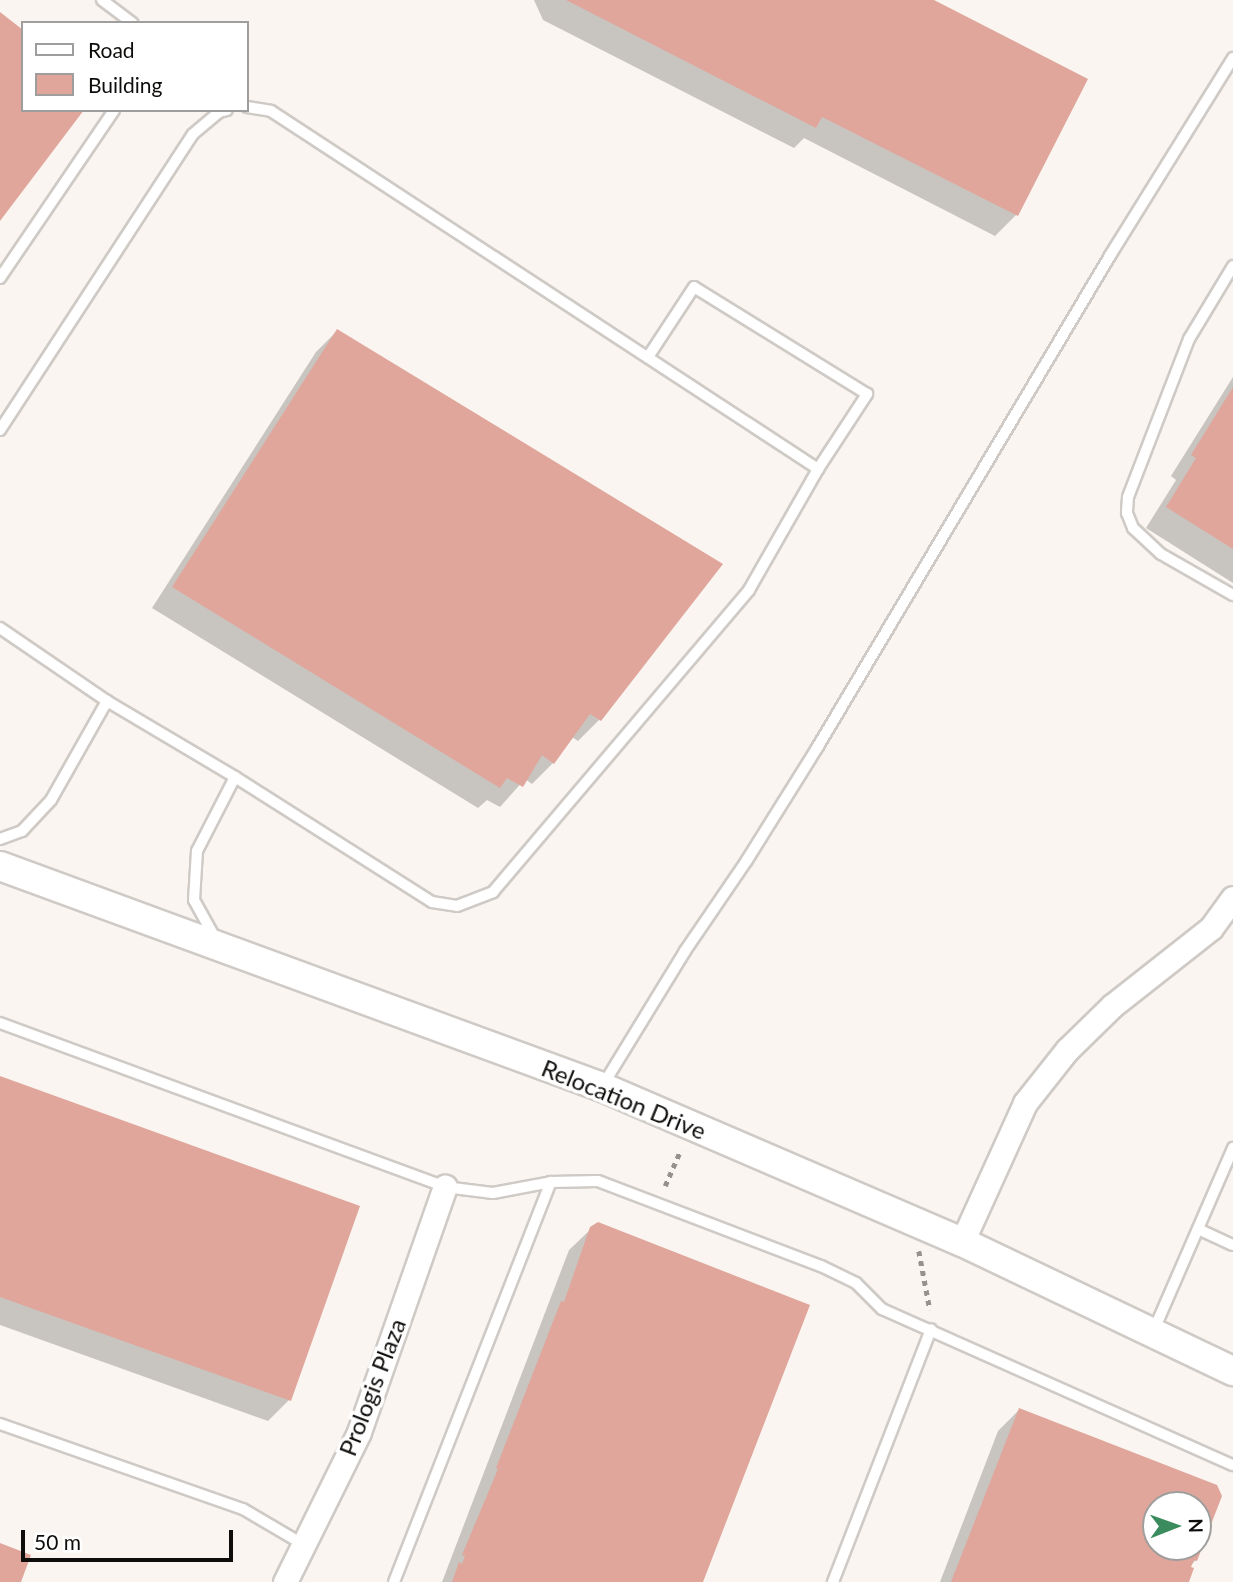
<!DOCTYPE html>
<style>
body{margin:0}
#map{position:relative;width:1233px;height:1582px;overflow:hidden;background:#faf5f0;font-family:Lato,sans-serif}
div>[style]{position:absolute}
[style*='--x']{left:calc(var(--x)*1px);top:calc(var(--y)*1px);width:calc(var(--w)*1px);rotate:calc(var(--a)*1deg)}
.shadow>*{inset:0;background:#0003}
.building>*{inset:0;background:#e0a69b}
.path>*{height:4.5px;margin-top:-2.25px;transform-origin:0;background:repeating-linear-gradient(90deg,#95918d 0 5px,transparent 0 10px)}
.roads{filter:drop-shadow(2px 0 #cfcac5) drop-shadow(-2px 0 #cfcac5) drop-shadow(0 2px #cfcac5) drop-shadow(0 -2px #cfcac5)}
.service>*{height:10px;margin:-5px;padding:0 5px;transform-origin:5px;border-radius:5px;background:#fff}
.minor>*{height:23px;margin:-11.5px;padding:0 11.5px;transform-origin:11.5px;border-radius:11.5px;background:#fff}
.tertiary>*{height:28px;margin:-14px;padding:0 14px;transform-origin:14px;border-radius:14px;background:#fff}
span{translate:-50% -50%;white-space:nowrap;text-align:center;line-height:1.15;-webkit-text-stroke:7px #fff;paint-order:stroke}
.street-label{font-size:24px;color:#0f0d0b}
.legend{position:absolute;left:21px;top:21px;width:228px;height:91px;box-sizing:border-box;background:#fff;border:2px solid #9f9e9d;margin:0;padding:9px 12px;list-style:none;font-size:21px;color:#0f0d0b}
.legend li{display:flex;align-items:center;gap:14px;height:35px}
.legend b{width:35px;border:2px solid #9f9e9d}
.north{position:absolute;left:1142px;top:1491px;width:70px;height:70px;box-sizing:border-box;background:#fff;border:2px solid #9f9e9d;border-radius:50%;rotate:89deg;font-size:19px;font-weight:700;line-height:28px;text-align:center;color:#0f0d0b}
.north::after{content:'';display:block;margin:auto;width:24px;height:32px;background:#3a8b5d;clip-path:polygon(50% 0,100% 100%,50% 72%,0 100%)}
.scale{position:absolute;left:21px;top:1530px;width:212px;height:32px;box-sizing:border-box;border:4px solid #0f0d0b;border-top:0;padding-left:9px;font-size:21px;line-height:24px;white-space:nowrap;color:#0f0d0b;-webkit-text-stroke:5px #fff;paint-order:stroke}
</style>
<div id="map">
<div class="shadow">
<i style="clip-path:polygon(534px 0,930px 0,1086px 80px,1016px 215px,995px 236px,804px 138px,794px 148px,543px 20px)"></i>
<i style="clip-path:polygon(337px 331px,599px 720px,578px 741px,572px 737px,553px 763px,532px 784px,525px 779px,500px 807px,487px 800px,478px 808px,152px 608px,316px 352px)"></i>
<i style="clip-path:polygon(1233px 377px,1233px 583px,1146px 528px,1176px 480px,1171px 476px)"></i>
<i style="clip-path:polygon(0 1078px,358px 1207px,289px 1400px,268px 1421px,0 1325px)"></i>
<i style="clip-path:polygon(591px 1229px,701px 1582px,442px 1582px,569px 1250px)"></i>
<i style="clip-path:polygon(evenodd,1019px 1410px,1216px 1486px,1196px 1560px,1188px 1568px,1187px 1582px,940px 1582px,998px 1431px,1019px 1410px,1156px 1505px,1198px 1505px,1198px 1547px,1156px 1547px,1156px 1505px)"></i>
</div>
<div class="building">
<i style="clip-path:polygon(566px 0,934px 0,1088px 79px,1018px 216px,822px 117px,816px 128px)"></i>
<i style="clip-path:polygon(0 12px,23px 30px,23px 110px,84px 110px,0 221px)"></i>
<i style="clip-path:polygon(337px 329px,723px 564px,601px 721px,590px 714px,554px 764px,542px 755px,523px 787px,507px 778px,500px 788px,172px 587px)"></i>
<i style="clip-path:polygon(1233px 387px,1233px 549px,1166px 507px,1196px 458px,1191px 455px)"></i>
<i style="clip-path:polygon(0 1076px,360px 1206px,291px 1401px,0 1297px)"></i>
<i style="clip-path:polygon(598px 1222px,810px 1305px,703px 1582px,452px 1582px,459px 1562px,462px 1564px,465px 1556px,462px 1555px,498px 1469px,496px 1468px,561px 1301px,564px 1302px,590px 1227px)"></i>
<i style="clip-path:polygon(evenodd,1019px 1408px,1217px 1485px,1222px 1496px,1197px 1561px,1194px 1560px,1191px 1567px,1194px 1568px,1189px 1582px,951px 1582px,1019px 1408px,1156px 1505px,1198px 1505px,1198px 1547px,1156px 1547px,1156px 1505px)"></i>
<i style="clip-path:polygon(0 1543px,31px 1555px,21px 1582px,0 1582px)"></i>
</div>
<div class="path">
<i style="--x:665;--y:1186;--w:40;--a:-66.6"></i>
<i style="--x:919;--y:1251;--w:60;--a:79.4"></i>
</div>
<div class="roads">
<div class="service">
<i style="--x:102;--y:0;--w:38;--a:37"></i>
<i style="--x:247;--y:107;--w:24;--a:9"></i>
<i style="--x:271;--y:111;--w:654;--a:33.2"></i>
<i style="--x:1233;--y:266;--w:85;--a:121.1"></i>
<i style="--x:1189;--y:339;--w:169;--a:111.1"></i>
<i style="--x:1128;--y:497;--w:16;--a:94"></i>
<i style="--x:1127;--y:513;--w:16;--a:68"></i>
<i style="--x:1133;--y:528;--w:38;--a:43"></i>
<i style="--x:1161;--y:554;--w:83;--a:29.7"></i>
<i style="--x:0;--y:278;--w:203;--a:-55.8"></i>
<i style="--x:0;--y:430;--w:353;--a:-56.9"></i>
<i style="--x:193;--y:134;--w:34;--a:-40"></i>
<i style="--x:219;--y:112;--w:8;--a:-14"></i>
<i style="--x:0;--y:628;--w:130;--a:34.3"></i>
<i style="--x:107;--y:701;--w:149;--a:30.7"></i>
<i style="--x:235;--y:777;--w:233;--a:32.4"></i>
<i style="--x:432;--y:902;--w:25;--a:9"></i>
<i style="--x:457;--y:906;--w:39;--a:-21"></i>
<i style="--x:493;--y:892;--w:396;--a:-49.7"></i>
<i style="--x:749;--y:590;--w:139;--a:-60.3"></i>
<i style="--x:818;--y:469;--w:90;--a:-56.8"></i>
<i style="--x:867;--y:394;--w:203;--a:-148.3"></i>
<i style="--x:694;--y:287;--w:84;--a:123.3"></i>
<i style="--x:0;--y:839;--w:23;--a:-20"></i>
<i style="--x:22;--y:831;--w:42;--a:-46.9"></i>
<i style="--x:51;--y:800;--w:114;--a:-60.5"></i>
<i style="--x:215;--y:938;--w:43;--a:-118.9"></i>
<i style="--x:194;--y:900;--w:49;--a:-86.5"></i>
<i style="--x:197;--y:851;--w:83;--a:-62.8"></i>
<i style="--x:0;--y:1023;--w:474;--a:20.2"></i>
<i style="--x:445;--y:1187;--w:48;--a:7.1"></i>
<i style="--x:493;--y:1193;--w:59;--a:-10.7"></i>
<i style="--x:551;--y:1182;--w:47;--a:-1.2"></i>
<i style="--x:598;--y:1181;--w:239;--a:20.9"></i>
<i style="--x:821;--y:1266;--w:39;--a:26"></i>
<i style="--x:856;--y:1283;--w:37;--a:45"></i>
<i style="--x:882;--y:1309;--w:384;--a:24"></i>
<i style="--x:603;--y:1085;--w:157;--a:-58.5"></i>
<i style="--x:685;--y:951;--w:110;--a:-55.7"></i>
<i style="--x:747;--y:860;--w:132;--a:-58"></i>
<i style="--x:817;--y:748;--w:575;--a:-59.24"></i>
<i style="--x:1111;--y:254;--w:231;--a:-58.1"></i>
<i style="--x:1198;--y:1229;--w:38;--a:25"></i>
<i style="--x:1153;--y:1332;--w:201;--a:-66.5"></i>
<i style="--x:0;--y:1424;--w:257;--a:19.3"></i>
<i style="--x:243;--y:1509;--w:71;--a:30.5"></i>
<i style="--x:394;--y:1582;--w:430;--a:-68.6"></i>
<i style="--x:833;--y:1582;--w:271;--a:-68.8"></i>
</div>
<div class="minor">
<i style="--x:962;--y:1242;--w:153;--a:-65.6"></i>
<i style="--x:1025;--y:1103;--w:68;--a:-51.6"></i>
<i style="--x:1067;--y:1050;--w:63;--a:-44.4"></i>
<i style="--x:1112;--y:1006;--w:126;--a:-38.2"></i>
<i style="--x:1211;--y:928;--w:37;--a:-54"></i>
<i style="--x:285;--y:1582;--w:167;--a:-63.7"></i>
<i style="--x:359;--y:1432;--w:260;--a:-70.7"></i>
</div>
<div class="tertiary">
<i style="--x:0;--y:866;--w:641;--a:20.16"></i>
<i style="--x:602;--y:1087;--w:392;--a:23.3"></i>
<i style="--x:962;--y:1242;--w:300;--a:25.5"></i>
</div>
</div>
<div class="street-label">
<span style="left:624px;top:1099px;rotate:22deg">Relocation Drive</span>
<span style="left:372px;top:1387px;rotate:-69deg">Prologis Plaza</span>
</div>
<ul class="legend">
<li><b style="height:9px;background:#fff"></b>Road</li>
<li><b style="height:19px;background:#e0a69b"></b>Building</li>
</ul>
<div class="north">N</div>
<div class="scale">50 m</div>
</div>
